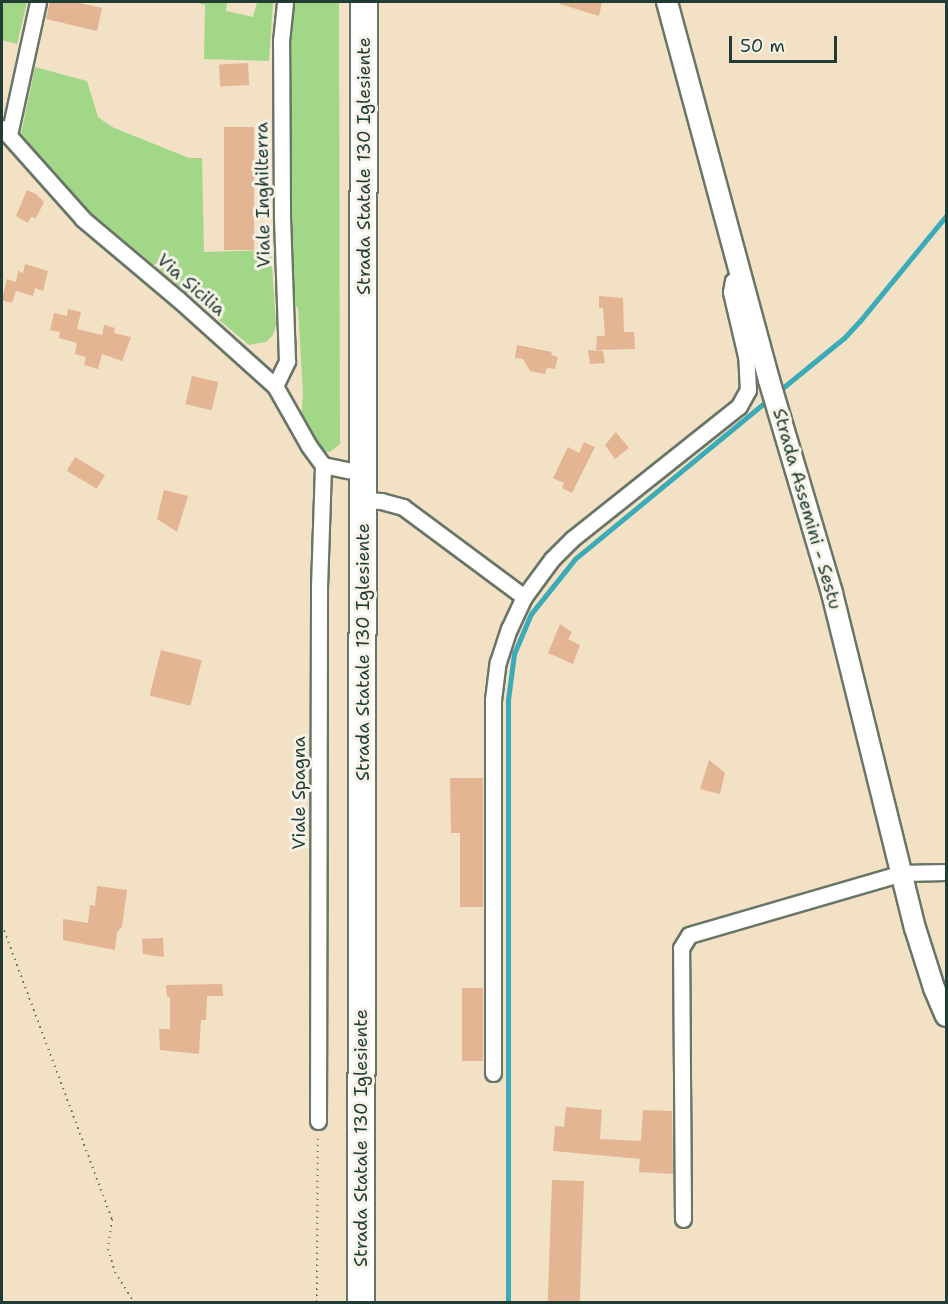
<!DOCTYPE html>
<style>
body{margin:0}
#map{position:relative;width:948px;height:1304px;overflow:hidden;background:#f2e1c5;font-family:"Shantell Sans",sans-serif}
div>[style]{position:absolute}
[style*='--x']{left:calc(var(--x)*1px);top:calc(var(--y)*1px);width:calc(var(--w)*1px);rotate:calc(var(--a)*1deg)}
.green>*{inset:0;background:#a2d788}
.stream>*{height:4.5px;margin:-2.25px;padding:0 2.25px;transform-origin:2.25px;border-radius:2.25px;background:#3babb7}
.building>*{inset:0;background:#e3b593;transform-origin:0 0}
.path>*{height:2px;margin-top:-1px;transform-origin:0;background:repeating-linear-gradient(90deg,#697667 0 1.5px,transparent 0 6px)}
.roads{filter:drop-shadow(2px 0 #697667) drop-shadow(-2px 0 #697667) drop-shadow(0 2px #697667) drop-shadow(0 -2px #697667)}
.minor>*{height:15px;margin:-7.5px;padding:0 7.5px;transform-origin:7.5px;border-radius:7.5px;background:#fff}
.tertiary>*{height:20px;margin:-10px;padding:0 10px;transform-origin:10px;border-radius:10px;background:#fff}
.primary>*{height:26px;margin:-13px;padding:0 13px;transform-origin:13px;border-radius:13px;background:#fff}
span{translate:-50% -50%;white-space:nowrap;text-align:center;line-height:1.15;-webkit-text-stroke:6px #f7f3e8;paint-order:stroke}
.street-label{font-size:18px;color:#1f3d34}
.frame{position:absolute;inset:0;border:3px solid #1f3d34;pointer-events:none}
.scale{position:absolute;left:729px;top:36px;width:108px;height:27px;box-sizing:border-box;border:3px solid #1f3d34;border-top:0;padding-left:8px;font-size:18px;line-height:21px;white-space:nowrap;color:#1f3d34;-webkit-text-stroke:4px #f7f3e8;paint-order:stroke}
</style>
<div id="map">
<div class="green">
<i style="clip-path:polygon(2px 2px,27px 2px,17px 44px,2px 40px)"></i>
<i style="clip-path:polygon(196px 2px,227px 2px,226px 11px,253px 17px,257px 2px,273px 2px,269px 61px,204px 59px,205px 5px)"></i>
<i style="clip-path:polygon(291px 2px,339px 2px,340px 444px,330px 452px,321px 452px,301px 421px,303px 393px,298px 308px,295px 306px,288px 220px)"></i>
<i style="clip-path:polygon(35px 67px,87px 81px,98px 117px,112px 127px,189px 158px,202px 158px,204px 252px,271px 250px,276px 325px,273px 335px,266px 342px,249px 345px,87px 209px,21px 134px)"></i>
</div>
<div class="stream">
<i style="--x:779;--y:391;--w:84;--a:-39.2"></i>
<i style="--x:844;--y:338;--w:23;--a:-47"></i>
<i style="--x:860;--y:321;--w:136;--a:-50.7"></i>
<i style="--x:508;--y:1302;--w:602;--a:-90"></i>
<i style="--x:508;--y:700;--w:46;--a:-82.6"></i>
<i style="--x:514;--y:654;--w:43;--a:-67"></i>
<i style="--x:531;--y:614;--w:70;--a:-51.3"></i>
<i style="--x:575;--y:559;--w:253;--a:-39.5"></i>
</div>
<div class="building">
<i style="clip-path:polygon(50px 2px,75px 2px,102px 8px,97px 31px,46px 19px)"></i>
<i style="clip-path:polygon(560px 2px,602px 2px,599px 16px,560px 4px)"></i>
<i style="left:248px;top:63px;width:22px;height:29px;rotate:87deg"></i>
<i style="left:224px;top:127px;width:30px;height:123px"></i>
<i style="clip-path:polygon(27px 190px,36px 194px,44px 202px,36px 218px,31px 217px,28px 223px,16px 216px)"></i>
<i style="clip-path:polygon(25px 264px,48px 271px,43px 291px,35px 288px,33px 296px,16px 291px,12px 303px,2px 300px,7px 279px,16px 282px,18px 271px,23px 273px)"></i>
<i style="clip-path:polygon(599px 296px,623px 298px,624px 332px,634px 332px,635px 349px,596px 350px,597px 336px,605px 336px,603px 308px,599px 308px)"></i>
<i style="clip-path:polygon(68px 309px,81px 312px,77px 329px,102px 335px,104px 325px,115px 328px,114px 333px,131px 337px,122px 361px,102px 354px,98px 369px,84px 365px,86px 357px,75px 354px,77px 343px,59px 338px,60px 332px,50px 330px,54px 313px,67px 316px)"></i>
<i style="clip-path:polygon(517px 345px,552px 352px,551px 355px,558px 357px,555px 369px,547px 368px,545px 374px,530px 371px,523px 359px,515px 358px)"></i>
<i style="clip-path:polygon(588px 350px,603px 351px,605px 363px,590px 364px)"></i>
<i style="left:192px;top:376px;width:27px;height:29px;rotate:13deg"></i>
<i style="clip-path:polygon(616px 432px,629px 448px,615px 459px,605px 445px)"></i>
<i style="clip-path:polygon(584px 442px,595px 447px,572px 493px,562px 488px,564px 483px,553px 478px,568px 447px,579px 453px)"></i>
<i style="left:75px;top:457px;width:35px;height:16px;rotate:31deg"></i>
<i style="clip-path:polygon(164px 490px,188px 496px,177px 532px,157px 519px)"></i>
<i style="clip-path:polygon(560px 624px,572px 632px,568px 639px,580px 645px,573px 664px,548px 653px)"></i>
<i style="left:161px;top:650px;width:42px;height:47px;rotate:14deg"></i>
<i style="clip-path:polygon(709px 760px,725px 773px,720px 794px,700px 789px)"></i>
<i style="clip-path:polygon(450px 778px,483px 778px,483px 907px,460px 907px,460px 833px,451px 833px)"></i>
<i style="clip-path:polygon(97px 886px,127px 890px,122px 927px,117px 932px,115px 950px,63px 940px,63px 919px,88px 923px,90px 905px,95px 906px)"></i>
<i style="clip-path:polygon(163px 938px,164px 957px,143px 954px,142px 939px)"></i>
<i style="clip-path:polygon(222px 984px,223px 996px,207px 996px,206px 1020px,201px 1020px,199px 1054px,160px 1050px,159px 1029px,170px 1029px,170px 997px,167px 997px,166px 985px)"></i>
<i style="left:483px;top:988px;width:73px;height:21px;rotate:90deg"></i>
<i style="clip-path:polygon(566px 1107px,602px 1110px,600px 1139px,641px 1141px,643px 1110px,672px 1111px,673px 1174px,639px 1172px,640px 1159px,553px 1151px,555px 1126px,564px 1127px)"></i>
<i style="left:552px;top:1180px;width:32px;height:122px;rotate:2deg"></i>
</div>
<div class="path">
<i style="--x:2;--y:925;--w:314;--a:69.5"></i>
<i style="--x:112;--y:1219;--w:30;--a:98"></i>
<i style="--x:108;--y:1249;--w:24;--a:73"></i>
<i style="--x:115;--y:1272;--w:36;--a:58"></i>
<i style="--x:317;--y:1302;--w:168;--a:-89.7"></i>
</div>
<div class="roads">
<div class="minor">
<i style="--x:2;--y:128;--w:122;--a:48.3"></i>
<i style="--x:83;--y:219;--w:124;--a:40.1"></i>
<i style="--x:178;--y:299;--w:130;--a:41.9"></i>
<i style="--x:275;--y:386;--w:69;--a:60.5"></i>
<i style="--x:309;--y:446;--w:24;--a:54"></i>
<i style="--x:323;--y:465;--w:25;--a:12"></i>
<i style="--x:9;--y:135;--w:136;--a:-77.7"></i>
<i style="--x:275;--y:386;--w:28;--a:-64"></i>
<i style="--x:287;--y:361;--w:146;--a:-92"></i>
<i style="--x:282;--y:215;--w:174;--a:-90.3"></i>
<i style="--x:281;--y:41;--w:39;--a:-84"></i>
<i style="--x:363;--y:500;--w:18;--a:3"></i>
<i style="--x:381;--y:501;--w:23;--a:15"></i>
<i style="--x:403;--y:507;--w:151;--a:36.6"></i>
<i style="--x:493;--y:1073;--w:373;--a:-90"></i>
<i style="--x:493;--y:700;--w:38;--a:-83"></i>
<i style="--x:498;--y:662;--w:35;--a:-72"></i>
<i style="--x:509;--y:629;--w:35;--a:-65"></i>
<i style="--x:524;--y:597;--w:47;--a:-53.6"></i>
<i style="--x:552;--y:559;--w:28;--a:-45"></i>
<i style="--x:572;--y:539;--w:213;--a:-38.5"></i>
<i style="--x:739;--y:406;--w:18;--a:-61"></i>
<i style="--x:748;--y:390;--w:34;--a:-93"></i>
<i style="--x:746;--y:356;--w:66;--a:-103.2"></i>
<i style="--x:731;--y:292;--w:11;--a:-80"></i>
<i style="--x:733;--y:281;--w:9;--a:-32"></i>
<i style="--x:318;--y:1121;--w:534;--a:-89.89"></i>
<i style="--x:319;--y:587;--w:122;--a:-88.1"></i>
<i style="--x:683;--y:1219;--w:271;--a:-90.4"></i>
<i style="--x:681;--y:948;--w:15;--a:-58"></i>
<i style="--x:689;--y:935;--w:222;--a:-16.2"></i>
<i style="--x:902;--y:873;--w:44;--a:-1.3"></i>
</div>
<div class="tertiary">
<i style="--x:667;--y:2;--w:392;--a:74.9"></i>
<i style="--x:769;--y:380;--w:222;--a:73.5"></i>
<i style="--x:832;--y:593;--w:345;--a:76.1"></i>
<i style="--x:915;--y:928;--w:63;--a:72.4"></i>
<i style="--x:934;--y:988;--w:30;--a:67"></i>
</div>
<div class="primary">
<i style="--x:361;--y:1302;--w:1300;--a:-89.87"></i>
</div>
</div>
<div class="street-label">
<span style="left:364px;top:166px;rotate:-90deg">Strada Statale 130 Iglesiente</span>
<span style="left:263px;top:195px;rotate:-91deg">Viale Inghilterra</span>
<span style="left:191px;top:285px;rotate:41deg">Via Sicilia</span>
<span style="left:807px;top:509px;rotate:74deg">Strada Assemini - Sestu</span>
<span style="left:363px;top:652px;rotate:-90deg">Strada Statale 130 Iglesiente</span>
<span style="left:299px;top:793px;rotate:-90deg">Viale Spagna</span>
<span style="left:361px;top:1138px;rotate:-90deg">Strada Statale 130 Iglesiente</span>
</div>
<div class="frame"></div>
<div class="scale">50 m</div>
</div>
